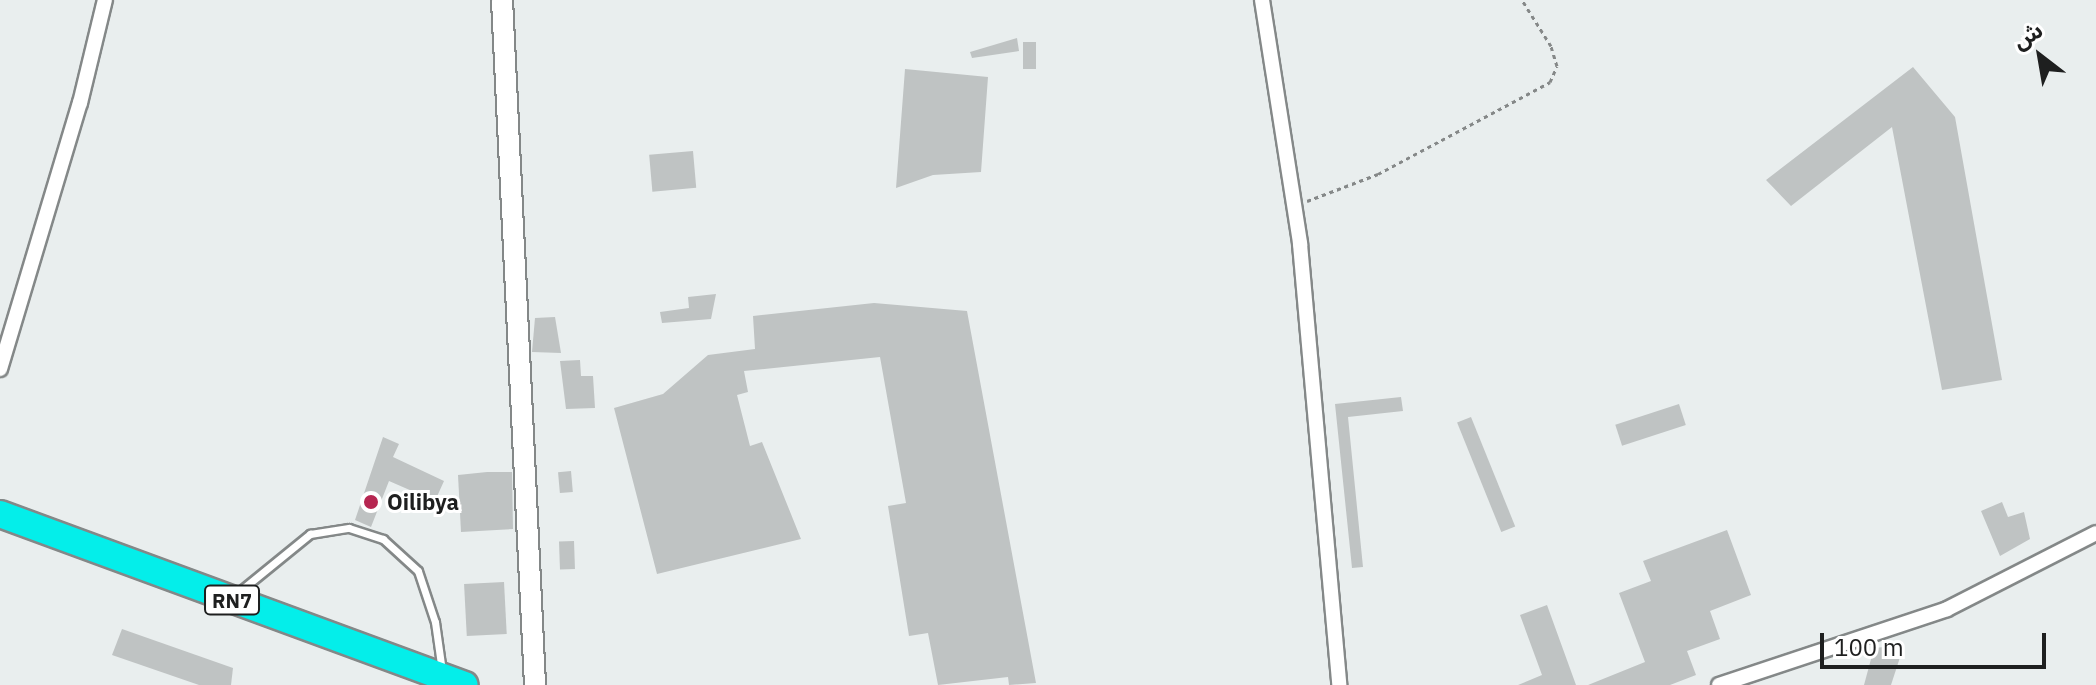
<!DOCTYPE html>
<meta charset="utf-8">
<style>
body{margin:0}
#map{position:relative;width:2096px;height:685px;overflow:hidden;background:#e9eeee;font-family:"IBM Plex Sans","Noto Sans Arabic",sans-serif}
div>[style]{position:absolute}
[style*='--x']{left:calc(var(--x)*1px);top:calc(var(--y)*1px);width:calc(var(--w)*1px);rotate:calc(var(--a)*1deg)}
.building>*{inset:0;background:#bfc3c3;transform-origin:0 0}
.path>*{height:3px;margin-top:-1.5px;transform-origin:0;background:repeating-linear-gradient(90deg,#858888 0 4px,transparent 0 8px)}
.roads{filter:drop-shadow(2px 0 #848888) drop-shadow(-2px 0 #848888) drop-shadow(0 2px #848888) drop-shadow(0 -2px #848888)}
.lane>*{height:7px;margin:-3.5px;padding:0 3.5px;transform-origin:3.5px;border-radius:3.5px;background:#fff}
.street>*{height:14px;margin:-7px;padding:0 7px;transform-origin:7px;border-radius:7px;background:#fff}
.secondary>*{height:20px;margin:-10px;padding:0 10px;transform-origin:10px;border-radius:10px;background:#fff}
.highway>*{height:26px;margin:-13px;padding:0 13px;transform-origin:13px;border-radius:13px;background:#04eeea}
.dots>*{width:22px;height:22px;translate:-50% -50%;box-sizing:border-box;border:4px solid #fff;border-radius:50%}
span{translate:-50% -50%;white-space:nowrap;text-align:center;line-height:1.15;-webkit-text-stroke:6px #fff;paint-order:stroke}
.shield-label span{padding:2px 6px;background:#fff;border:2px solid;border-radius:6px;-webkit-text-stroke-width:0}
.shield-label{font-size:20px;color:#1e1f1f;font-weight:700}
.poi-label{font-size:22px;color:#1e1f1f;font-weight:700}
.left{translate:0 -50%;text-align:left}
.north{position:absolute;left:2000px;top:16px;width:80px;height:80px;-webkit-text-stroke:6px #fff;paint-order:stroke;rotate:329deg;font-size:22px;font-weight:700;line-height:32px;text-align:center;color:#1e1f1f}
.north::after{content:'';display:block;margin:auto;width:28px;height:36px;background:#1e1f1f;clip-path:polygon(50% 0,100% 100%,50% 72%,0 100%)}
.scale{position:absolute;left:1820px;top:633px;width:226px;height:36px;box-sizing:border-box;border:4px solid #1e1f1f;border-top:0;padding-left:10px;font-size:24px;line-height:28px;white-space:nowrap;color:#1e1f1f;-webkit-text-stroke:6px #fff;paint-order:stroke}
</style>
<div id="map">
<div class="building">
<i style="clip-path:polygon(1017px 38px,1019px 51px,972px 58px,970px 52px)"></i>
<i style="left:1023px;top:42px;width:13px;height:27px"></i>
<i style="clip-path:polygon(1913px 67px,1955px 117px,2002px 380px,1942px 390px,1892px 127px,1791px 206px,1766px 180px)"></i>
<i style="clip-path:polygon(905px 69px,988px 77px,981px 172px,933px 175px,896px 188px)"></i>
<i style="left:693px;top:151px;width:37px;height:44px;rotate:85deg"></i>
<i style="clip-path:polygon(716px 294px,711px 319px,662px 323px,660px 312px,689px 308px,688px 297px)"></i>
<i style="clip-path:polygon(874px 303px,967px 311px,1036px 683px,1009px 685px,1008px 677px,938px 685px,928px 633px,909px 636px,888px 506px,906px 503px,880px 357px,744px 371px,748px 392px,737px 395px,750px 446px,762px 442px,801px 539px,657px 574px,614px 408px,663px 394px,708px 355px,755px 349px,753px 316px)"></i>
<i style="clip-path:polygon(555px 317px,561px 353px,532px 352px,535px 318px)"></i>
<i style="clip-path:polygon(580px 360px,581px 376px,593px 376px,595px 408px,566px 409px,560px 361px)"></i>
<i style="clip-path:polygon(1401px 397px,1403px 411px,1348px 417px,1363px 567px,1352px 568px,1335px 404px)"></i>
<i style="left:1679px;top:404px;width:22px;height:67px;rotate:72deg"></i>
<i style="left:1471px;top:417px;width:118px;height:15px;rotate:68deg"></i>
<i style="clip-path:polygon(383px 437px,399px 444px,393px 457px,444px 481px,435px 501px,389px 481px,371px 527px,355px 520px)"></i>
<i style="left:571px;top:471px;width:21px;height:13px;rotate:85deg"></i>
<i style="clip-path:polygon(487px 472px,512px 472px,513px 529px,461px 532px,458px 475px)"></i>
<i style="clip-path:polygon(2002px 502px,2008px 517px,2024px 512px,2030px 539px,2000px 556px,1981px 511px)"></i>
<i style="clip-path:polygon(1727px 530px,1751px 595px,1710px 611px,1720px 639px,1687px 651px,1696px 675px,1670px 685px,1588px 685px,1645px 662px,1619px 593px,1651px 581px,1643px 561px)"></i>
<i style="left:574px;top:541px;width:28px;height:15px;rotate:88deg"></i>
<i style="left:504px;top:582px;width:52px;height:40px;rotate:87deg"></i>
<i style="clip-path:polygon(1547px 605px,1576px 685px,1518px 685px,1542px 675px,1520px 615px)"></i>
<i style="clip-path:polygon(122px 629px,233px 668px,231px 685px,199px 685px,112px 655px)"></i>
<i style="clip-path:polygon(1904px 645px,1891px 685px,1864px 685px,1874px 648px)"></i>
</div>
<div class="path">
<i style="--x:1307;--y:201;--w:76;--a:-20.8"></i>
<i style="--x:1378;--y:174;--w:195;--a:-28.1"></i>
<i style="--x:1550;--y:82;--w:17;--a:-66"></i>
<i style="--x:1557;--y:66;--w:21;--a:-107"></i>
<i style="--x:1551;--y:46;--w:54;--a:-122.2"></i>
</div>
<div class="roads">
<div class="lane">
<i style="--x:235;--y:595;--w:97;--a:-39.1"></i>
<i style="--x:310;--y:534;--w:39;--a:-9"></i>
<i style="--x:349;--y:528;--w:36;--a:18"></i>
<i style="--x:383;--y:539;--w:47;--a:42.4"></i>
<i style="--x:418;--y:571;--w:54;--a:71.6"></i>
<i style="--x:435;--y:622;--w:49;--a:81.9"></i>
</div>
<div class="street">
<i style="--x:1262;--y:0;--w:247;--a:81.1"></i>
<i style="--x:1300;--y:244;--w:443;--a:84.9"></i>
<i style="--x:0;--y:369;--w:278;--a:-73.3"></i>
<i style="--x:80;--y:103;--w:106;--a:-76.4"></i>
<i style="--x:1719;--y:685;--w:240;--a:-18.4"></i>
<i style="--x:1947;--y:609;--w:167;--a:-27"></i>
</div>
<div class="secondary">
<i style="--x:502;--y:0;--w:686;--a:87.24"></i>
</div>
<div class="highway">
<i style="--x:0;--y:514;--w:495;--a:20.2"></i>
</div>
</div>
<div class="dots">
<i style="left:371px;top:502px;background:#b62651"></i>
</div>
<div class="shield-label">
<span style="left:232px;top:600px">RN7</span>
</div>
<div class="poi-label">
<span class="left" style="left:387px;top:502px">Oilibya</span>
</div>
<div class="north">ش</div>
<div class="scale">100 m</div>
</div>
